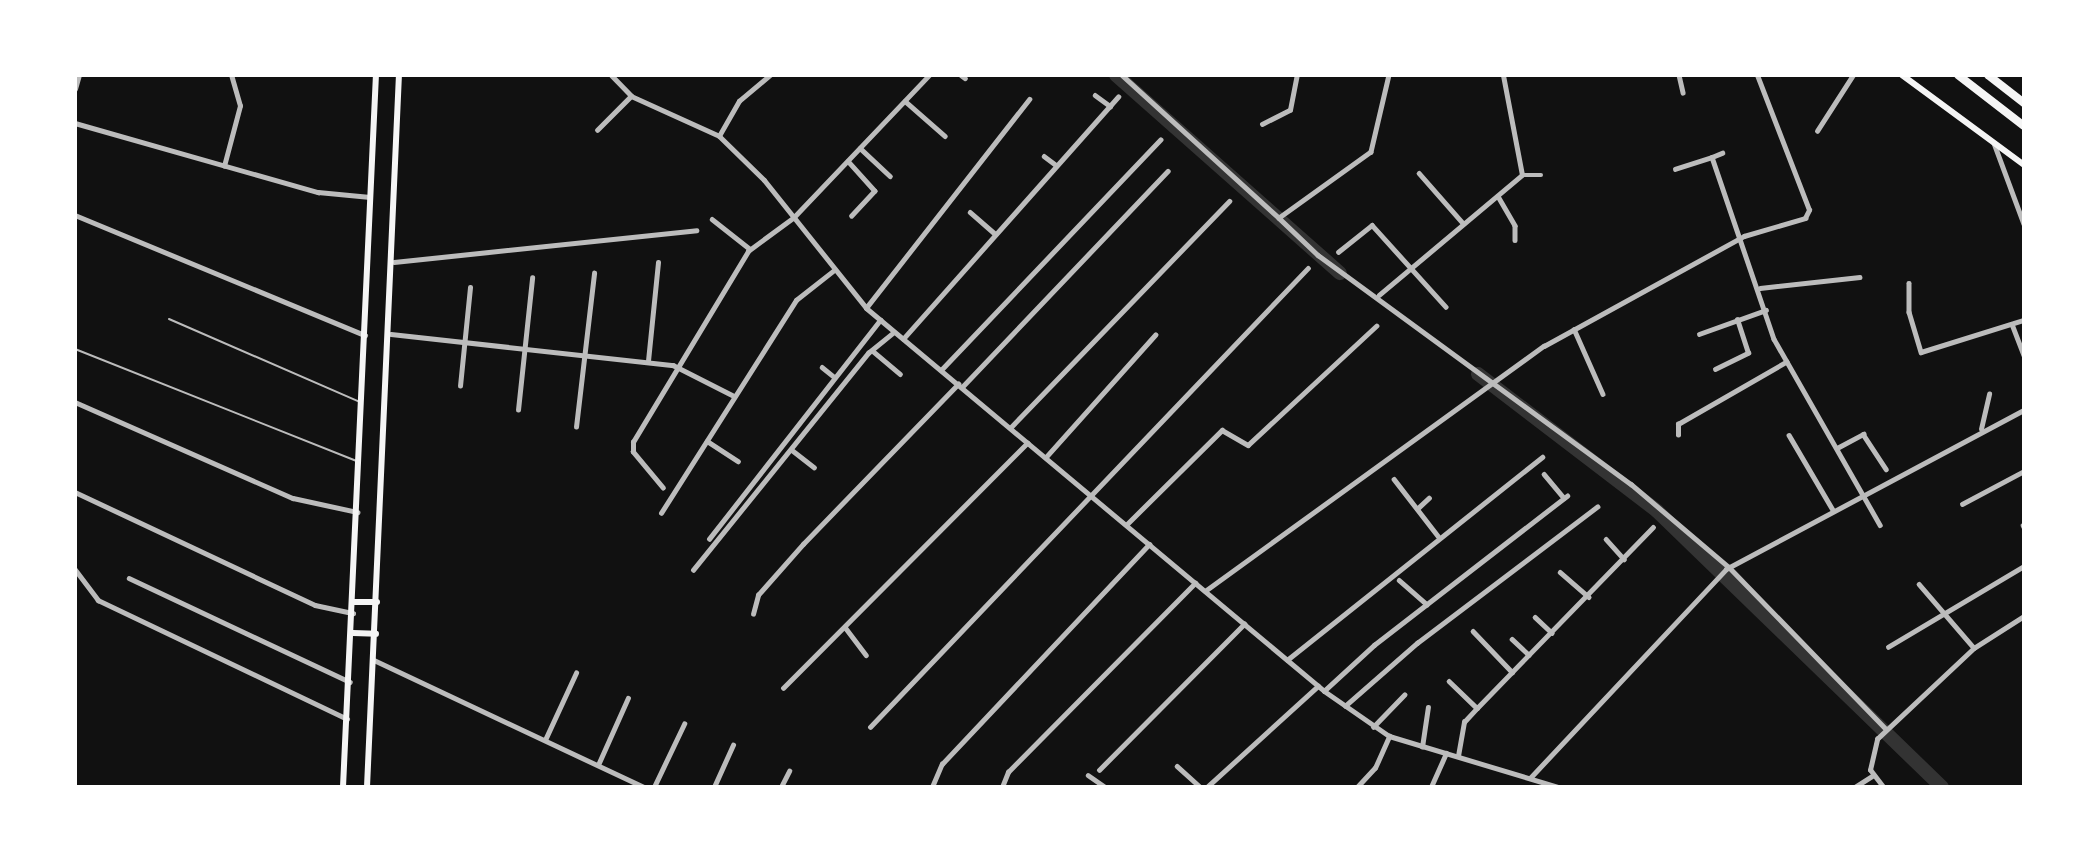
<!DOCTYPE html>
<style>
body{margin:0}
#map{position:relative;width:2099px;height:862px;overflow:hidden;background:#111;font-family:Ubuntu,sans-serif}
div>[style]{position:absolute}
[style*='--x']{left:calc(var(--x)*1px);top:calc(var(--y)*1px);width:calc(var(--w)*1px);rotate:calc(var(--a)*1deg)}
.river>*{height:14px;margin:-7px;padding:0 7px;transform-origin:7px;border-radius:7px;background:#333}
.service>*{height:2px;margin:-1px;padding:0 1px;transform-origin:1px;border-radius:1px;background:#bcbcbc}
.minor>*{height:4.5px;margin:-2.25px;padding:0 2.25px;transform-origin:2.25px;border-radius:2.25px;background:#bcbcbc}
.tertiary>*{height:5px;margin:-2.5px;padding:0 2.5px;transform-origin:2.5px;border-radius:2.5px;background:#bcbcbc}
.secondary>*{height:6px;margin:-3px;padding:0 3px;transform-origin:3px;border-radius:3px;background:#f5f5f5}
.motorway>*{height:8px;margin:-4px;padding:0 4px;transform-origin:4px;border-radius:4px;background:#f5f5f5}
span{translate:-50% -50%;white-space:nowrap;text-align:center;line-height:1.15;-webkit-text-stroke:7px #fff;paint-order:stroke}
.frame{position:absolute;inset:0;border:77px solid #fff;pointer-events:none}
</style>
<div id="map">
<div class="river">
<i style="--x:1116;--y:75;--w:299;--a:41.5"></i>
<i style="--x:1478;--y:374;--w:225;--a:37.4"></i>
<i style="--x:1657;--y:511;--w:397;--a:44.1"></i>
</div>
<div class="service">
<i style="--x:169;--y:319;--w:206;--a:23.5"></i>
<i style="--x:75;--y:349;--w:303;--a:21.7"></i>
</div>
<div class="minor">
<i style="--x:961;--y:75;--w:5;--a:37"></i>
<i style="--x:1122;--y:75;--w:212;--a:42.3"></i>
<i style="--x:1389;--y:75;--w:79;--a:103.2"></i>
<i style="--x:1371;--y:152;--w:113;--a:144.3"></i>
<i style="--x:1279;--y:218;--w:54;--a:43.5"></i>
<i style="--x:1318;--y:255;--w:388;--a:36.2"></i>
<i style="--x:1631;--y:484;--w:128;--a:40.3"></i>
<i style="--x:1729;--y:567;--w:226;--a:45.9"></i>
<i style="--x:1679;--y:75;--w:18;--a:77"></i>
<i style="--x:75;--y:89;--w:15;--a:-74"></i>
<i style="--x:1095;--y:95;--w:19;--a:36"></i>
<i style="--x:905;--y:101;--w:53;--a:41.2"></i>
<i style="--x:75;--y:123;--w:253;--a:15.9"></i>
<i style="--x:318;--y:192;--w:52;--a:5.5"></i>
<i style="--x:1262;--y:124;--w:31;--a:-27"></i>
<i style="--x:1290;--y:110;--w:36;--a:-79"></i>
<i style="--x:597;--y:130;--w:48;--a:-45"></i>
<i style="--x:1817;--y:131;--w:67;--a:-57.3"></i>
<i style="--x:719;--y:136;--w:40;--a:-60.3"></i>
<i style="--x:739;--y:101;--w:40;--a:-40"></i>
<i style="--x:1994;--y:143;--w:86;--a:69.7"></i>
<i style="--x:860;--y:148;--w:41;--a:43"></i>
<i style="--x:1044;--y:156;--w:15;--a:37"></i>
<i style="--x:1712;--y:157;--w:11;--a:-22"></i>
<i style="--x:848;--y:161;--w:40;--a:48"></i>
<i style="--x:875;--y:191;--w:34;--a:133"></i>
<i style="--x:224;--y:166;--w:62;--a:-75.1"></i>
<i style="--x:240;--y:106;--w:32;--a:-106"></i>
<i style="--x:1675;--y:169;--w:39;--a:-18"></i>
<i style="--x:1712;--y:157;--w:192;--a:71.2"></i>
<i style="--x:1774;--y:339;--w:214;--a:60.3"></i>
<i style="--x:1419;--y:173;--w:67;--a:48.7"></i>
<i style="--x:1522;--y:175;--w:19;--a:0"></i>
<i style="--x:1498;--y:196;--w:34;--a:60"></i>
<i style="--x:1515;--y:226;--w:14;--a:90"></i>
<i style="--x:970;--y:212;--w:32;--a:41"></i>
<i style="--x:75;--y:215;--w:314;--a:22.5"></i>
<i style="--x:712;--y:219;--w:48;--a:38.3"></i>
<i style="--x:1338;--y:252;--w:43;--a:-38.5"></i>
<i style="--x:1372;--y:225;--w:110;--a:47.9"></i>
<i style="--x:394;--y:262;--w:304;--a:-6"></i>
<i style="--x:1909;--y:283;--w:29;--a:90"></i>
<i style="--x:1909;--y:312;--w:42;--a:73.3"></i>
<i style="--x:1921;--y:352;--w:108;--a:-17.3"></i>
<i style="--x:1760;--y:288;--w:100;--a:-6.3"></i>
<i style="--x:1379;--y:295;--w:187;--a:-40"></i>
<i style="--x:1522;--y:175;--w:102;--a:-100.8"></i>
<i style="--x:866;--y:308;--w:265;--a:-52"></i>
<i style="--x:2012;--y:324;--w:33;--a:69"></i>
<i style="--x:1574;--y:329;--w:71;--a:66"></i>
<i style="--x:391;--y:334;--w:284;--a:6.3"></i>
<i style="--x:673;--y:365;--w:68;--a:26.9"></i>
<i style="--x:1699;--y:334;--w:71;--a:-19.7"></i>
<i style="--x:903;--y:339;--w:324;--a:-48.4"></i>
<i style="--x:874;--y:352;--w:34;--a:40"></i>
<i style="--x:648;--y:361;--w:99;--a:-84.2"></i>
<i style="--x:822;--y:367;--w:14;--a:39"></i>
<i style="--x:1715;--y:369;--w:37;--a:-26"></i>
<i style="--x:1748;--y:353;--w:35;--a:-108"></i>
<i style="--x:941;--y:370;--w:318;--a:-46.4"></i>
<i style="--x:460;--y:386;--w:99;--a:-84.2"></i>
<i style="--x:962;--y:387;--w:298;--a:-46.4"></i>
<i style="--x:75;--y:402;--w:238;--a:23.8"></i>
<i style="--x:293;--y:498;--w:66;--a:12.3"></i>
<i style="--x:518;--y:410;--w:133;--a:-83.9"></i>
<i style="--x:576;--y:427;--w:155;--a:-83.3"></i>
<i style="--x:1011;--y:427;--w:314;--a:-46"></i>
<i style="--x:1981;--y:429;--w:36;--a:-77"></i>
<i style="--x:1678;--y:435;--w:11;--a:-90"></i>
<i style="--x:1678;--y:424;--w:125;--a:-29.9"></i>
<i style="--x:1789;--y:435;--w:87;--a:59.6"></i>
<i style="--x:707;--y:441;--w:37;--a:33"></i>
<i style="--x:1837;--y:448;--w:30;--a:-28"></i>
<i style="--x:1863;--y:434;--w:42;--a:56.7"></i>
<i style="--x:792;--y:450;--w:28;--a:38"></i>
<i style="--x:1046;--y:457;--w:164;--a:-48.2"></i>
<i style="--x:1544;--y:474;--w:31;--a:50"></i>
<i style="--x:1394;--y:479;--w:72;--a:52.3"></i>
<i style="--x:663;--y:488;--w:47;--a:-129.8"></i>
<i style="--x:633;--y:452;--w:10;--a:-90"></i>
<i style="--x:633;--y:442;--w:223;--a:-58.9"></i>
<i style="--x:748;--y:251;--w:56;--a:-36.3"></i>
<i style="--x:793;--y:218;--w:197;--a:-46.4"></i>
<i style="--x:75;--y:492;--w:265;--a:25.2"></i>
<i style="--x:315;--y:605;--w:39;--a:12"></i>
<i style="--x:1962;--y:504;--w:70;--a:-28"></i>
<i style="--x:1417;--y:509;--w:16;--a:-43"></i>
<i style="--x:661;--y:513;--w:252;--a:-57.6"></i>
<i style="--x:796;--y:300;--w:47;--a:-38.1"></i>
<i style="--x:1126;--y:525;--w:135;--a:-44.7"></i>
<i style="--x:1222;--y:430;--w:30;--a:30"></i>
<i style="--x:1248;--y:445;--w:175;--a:-42.9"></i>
<i style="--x:2023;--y:525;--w:2;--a:63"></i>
<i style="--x:709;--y:539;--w:278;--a:-52"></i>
<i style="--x:1606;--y:539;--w:27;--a:48"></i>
<i style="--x:75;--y:569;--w:39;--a:53"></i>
<i style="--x:98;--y:600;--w:276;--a:25.5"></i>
<i style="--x:693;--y:570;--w:279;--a:-51.1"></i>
<i style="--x:868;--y:353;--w:33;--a:-39"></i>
<i style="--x:1560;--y:572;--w:38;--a:41"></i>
<i style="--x:129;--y:578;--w:244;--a:25.2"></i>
<i style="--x:1399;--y:580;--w:37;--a:41"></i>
<i style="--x:1919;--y:584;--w:84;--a:49.3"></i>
<i style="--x:1205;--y:591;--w:418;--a:-35.9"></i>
<i style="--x:1544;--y:346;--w:228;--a:-28.8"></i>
<i style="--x:1744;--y:236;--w:64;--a:-16.4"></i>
<i style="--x:1805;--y:218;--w:9;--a:-63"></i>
<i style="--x:1809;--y:210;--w:145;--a:-111.1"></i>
<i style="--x:753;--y:614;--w:20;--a:-75"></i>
<i style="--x:758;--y:595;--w:68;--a:-48.6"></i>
<i style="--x:803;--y:544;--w:223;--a:-45.9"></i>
<i style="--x:1535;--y:617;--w:23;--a:43"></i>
<i style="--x:845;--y:627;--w:35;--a:53"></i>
<i style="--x:1473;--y:631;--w:57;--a:46.4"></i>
<i style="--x:1512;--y:639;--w:23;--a:43"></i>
<i style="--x:1888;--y:647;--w:158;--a:-30.8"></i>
<i style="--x:374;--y:660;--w:298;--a:25.2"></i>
<i style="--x:1287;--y:660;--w:326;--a:-38.5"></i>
<i style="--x:1449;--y:681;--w:39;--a:44"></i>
<i style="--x:783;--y:688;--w:346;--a:-45.1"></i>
<i style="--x:1324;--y:691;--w:68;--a:-42.6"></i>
<i style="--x:1374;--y:645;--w:244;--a:-37.7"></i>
<i style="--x:1345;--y:706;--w:96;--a:-41.2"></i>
<i style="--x:1417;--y:643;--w:226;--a:-37.1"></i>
<i style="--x:870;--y:727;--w:634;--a:-46.34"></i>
<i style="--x:1373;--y:727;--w:45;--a:-45.9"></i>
<i style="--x:545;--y:740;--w:74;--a:-65.2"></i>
<i style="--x:1422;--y:747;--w:40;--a:-81.5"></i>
<i style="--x:1458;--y:756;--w:35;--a:-80"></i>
<i style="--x:1464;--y:722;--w:19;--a:-47"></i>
<i style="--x:1477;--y:708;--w:252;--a:-45.8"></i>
<i style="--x:598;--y:765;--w:73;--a:-65.9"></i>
<i style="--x:1177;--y:766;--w:31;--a:42"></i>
<i style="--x:1099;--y:770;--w:206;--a:-45.2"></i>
<i style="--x:1088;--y:775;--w:21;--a:35"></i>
<i style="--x:1530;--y:778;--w:287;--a:-46.8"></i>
<i style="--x:1726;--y:569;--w:338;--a:-28.1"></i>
<i style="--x:654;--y:787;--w:70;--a:-64.5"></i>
<i style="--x:714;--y:787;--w:46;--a:-65.7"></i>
<i style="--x:781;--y:787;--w:18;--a:-63"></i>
<i style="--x:932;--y:787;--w:25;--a:-67"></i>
<i style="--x:942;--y:764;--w:302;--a:-46.7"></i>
<i style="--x:1002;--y:787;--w:16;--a:-68"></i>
<i style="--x:1008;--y:772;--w:266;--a:-45.3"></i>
<i style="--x:1207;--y:787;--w:150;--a:-42.3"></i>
<i style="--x:1357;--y:787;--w:26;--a:-47"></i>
<i style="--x:1375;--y:768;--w:35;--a:-66"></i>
<i style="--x:1431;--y:787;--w:37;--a:-66"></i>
<i style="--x:1855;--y:787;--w:20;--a:-33"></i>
<i style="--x:1883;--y:787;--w:21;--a:-127"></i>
<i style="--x:1870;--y:770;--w:32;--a:-77"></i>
<i style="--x:1877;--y:739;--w:133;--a:-43.2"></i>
<i style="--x:1974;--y:648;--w:59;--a:-32.6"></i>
</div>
<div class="tertiary">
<i style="--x:611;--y:75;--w:29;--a:46"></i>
<i style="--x:631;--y:96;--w:97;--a:24.4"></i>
<i style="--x:719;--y:136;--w:63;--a:44.4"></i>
<i style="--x:764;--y:180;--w:164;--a:51.4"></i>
<i style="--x:866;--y:308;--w:597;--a:39.9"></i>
<i style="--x:1324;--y:691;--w:79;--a:34.7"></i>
<i style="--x:1389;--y:736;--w:177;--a:16.8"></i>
</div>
<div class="secondary">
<i style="--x:1902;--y:75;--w:152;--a:36.4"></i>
<i style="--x:354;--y:602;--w:23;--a:0"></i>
<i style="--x:353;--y:633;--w:23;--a:2"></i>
<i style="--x:343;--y:787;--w:713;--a:-87.35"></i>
<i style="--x:367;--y:787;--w:713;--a:-87.43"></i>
</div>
<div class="motorway">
<i style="--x:1958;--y:75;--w:83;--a:37.7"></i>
<i style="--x:1988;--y:75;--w:46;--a:37.9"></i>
</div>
<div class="frame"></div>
</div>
